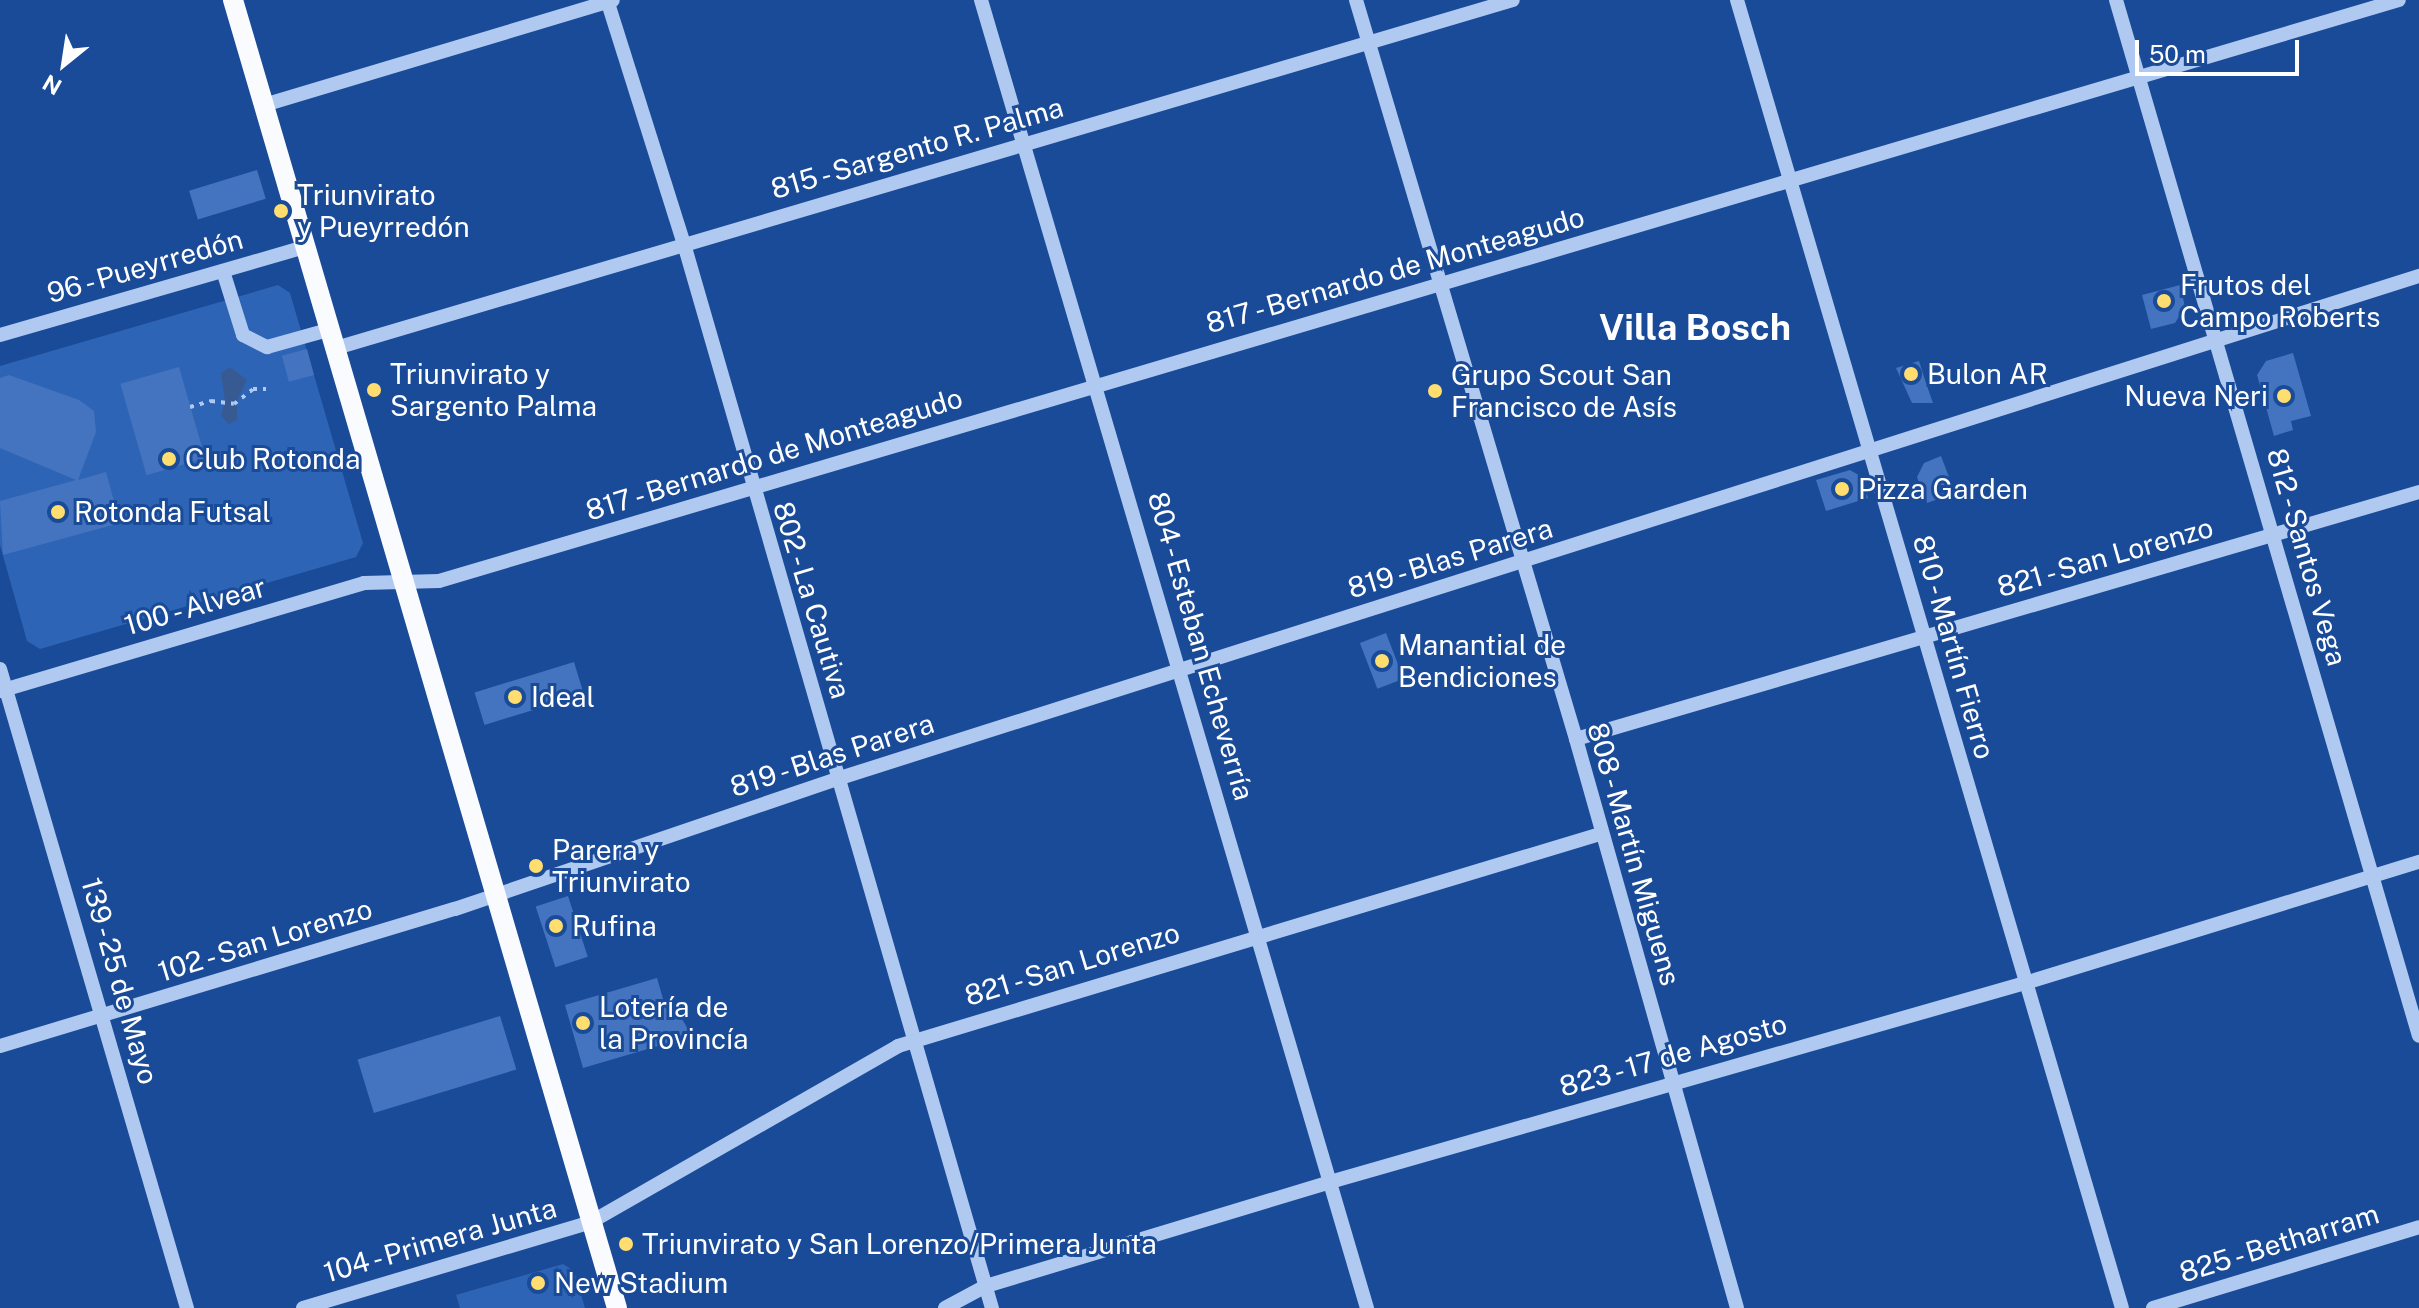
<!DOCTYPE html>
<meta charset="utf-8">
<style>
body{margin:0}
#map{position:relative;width:2419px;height:1308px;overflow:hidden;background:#1a4b98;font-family:"Public Sans",sans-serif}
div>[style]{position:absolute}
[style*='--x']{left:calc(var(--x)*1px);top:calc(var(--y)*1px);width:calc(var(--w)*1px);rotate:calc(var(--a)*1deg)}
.green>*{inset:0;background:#2e64b5}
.water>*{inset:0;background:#375a92}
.building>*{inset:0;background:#4474bf;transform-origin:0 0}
.path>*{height:4px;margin-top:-2px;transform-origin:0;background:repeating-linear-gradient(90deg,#afc9f0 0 4px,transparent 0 10px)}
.minor>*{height:14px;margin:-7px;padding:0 7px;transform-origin:7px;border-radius:7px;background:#afc9f0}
.major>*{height:20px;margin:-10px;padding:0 10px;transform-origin:10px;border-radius:10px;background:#f9fbff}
.dots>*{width:22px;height:22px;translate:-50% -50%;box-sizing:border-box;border:4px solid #1a4b98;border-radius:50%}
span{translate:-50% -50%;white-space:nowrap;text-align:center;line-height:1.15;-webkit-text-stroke:6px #1a4b98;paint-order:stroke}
.street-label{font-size:28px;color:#fff}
.poi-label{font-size:28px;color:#fff}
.left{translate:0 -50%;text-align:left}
.right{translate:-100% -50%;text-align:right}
.district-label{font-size:36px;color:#fff;font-weight:700}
.north{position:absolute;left:24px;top:24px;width:80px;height:80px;-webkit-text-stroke:6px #1a4b98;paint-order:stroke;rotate:210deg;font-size:22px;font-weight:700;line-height:32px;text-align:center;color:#fff}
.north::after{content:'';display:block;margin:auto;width:28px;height:36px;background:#fff;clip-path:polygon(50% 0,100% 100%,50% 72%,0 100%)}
.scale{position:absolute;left:2135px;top:40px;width:164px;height:36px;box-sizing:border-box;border:4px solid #fff;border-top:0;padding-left:10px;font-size:24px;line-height:28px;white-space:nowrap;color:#fff;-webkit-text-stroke:6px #1a4b98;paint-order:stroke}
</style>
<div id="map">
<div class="green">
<i style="clip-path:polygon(278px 285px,290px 293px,363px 543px,356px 557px,40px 649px,27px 641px,0 545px,0 366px)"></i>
<i style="clip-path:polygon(563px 1264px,574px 1271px,585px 1308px,460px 1308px,456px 1295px)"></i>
</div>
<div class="water">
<i style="clip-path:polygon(230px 367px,247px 380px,237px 401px,237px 420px,229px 424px,221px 416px,225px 401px,221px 373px)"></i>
</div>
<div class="building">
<i style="left:257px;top:170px;width:30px;height:71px;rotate:73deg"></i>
<i style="clip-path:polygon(2180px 285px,2185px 307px,2175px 323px,2151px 329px,2142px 295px)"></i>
<i style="left:307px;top:349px;width:27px;height:26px;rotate:75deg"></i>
<i style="clip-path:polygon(2293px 353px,2311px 416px,2291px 421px,2293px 430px,2274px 436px,2257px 375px,2266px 361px)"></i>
<i style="clip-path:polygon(1919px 361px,1925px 380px,1933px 403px,1912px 403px,1896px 368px)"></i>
<i style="left:179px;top:367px;width:95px;height:61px;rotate:74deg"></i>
<i style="clip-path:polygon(9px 375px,79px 400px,94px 411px,96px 432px,78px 480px,106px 472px,120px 523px,3px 555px,0 501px,76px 480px,0 448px,0 378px)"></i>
<i style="clip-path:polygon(1941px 456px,1955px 493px,1927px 503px,1917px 477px,1924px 463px)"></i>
<i style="clip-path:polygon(1850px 470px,1862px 477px,1868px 498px,1826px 511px,1816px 480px)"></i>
<i style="left:1386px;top:633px;width:49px;height:28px;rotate:69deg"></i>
<i style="left:574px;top:662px;width:34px;height:104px;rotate:73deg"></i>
<i style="left:568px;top:896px;width:64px;height:34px;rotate:72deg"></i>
<i style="clip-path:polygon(657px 978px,666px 1009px,675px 1007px,692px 1036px,583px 1068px,565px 1005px)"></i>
<i style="left:500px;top:1016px;width:56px;height:149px;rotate:73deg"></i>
</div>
<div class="path">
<i style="--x:190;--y:407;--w:22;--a:-16"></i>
<i style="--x:211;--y:401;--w:23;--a:7"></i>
<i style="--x:234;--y:404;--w:24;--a:-38"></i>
<i style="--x:253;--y:389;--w:13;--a:0"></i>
</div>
<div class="minor">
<i style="--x:607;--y:0;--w:256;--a:72.5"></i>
<i style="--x:684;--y:244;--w:1108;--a:73.86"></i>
<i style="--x:981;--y:0;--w:1364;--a:73.56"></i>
<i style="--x:1356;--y:0;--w:771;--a:73.42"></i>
<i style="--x:1576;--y:739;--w:591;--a:74.2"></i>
<i style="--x:1737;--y:0;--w:1363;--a:73.6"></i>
<i style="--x:2116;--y:0;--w:1079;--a:73.7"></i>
<i style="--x:264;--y:105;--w:364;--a:-16.7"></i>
<i style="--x:223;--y:271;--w:67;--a:72.6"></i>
<i style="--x:243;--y:335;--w:27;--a:27"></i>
<i style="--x:267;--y:347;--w:66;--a:-15.7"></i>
<i style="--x:0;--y:335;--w:317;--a:-16.1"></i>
<i style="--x:336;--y:348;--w:1227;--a:-16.47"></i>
<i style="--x:0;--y:669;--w:666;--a:73.69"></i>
<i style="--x:0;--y:691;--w:380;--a:-16.5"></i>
<i style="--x:364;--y:583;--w:75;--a:-1.5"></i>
<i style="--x:439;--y:581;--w:2044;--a:-16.51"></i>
<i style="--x:1576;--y:739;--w:878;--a:-16.33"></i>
<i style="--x:0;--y:1046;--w:475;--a:-16.8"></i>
<i style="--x:455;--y:909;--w:407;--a:-18.8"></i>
<i style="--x:840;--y:778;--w:1657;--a:-17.64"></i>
<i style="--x:303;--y:1308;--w:301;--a:-16.6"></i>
<i style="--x:591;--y:1222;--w:354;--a:-29.8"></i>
<i style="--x:898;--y:1046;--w:733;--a:-16.8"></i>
<i style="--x:945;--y:1308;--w:47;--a:-28.2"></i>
<i style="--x:986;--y:1286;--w:359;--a:-16.8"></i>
<i style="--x:1330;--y:1182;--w:723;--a:-15.98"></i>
<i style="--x:2025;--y:983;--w:412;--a:-17.1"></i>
<i style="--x:2153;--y:1308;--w:278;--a:-16.9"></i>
</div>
<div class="major">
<i style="--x:233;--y:0;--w:1363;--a:73.64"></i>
</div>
<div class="dots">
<i style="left:281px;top:211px;background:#ffdd6f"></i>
<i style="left:2164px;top:301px;background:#ffdd6f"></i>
<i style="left:1911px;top:374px;background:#ffdd6f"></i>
<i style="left:374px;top:390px;background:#ffdd6f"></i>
<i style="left:1435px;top:391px;background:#ffdd6f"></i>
<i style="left:2284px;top:396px;background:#ffdd6f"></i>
<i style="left:169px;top:459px;background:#ffdd6f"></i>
<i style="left:1842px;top:489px;background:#ffdd6f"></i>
<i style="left:58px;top:512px;background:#ffdd6f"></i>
<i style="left:1382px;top:661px;background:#ffdd6f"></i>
<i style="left:515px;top:697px;background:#ffdd6f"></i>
<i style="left:536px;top:866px;background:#ffdd6f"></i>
<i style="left:556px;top:926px;background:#ffdd6f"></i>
<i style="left:583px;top:1023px;background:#ffdd6f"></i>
<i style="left:626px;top:1244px;background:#ffdd6f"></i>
<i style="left:538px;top:1283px;background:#ffdd6f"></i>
</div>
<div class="street-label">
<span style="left:917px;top:148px;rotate:-16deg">815 - Sargento R. Palma</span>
<span style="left:145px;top:266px;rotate:-16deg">96 - Pueyrredón</span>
<span style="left:1395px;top:270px;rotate:-16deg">817 - Bernardo de Monteagudo</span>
<span style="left:774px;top:454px;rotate:-17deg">817 - Bernardo de Monteagudo</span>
<span style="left:2105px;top:557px;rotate:-16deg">821 - San Lorenzo</span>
<span style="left:2307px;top:557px;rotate:74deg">812 - Santos Vega</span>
<span style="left:1450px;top:558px;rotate:-17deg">819 - Blas Parera</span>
<span style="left:812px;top:600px;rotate:73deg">802 - La Cautiva</span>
<span style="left:195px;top:606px;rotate:-16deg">100 - Alvear</span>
<span style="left:1201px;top:646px;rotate:74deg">804 - Esteban Echeverría</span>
<span style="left:1954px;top:647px;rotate:74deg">810 - Martín Fierro</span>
<span style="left:832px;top:755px;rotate:-18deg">819 - Blas Parera</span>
<span style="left:1634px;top:854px;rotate:74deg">808 - Martín Miguens</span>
<span style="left:265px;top:940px;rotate:-17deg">102 - San Lorenzo</span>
<span style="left:1072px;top:964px;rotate:-17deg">821 - San Lorenzo</span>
<span style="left:120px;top:981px;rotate:74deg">139 - 25 de Mayo</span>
<span style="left:1673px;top:1055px;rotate:-16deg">823 - 17 de Agosto</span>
<span style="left:440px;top:1240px;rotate:-16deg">104 - Primera Junta</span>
<span style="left:2279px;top:1243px;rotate:-17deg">825 - Betharram</span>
</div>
<div class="poi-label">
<span class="left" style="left:297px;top:211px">Triunvirato<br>y Pueyrredón</span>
<span class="left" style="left:2180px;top:301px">Frutos del<br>Campo Roberts</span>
<span class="left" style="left:390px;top:390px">Triunvirato y<br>Sargento Palma</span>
<span class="left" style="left:1927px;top:374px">Bulon AR</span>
<span class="left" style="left:1451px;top:391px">Grupo Scout San<br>Francisco de Asís</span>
<span class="right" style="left:2268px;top:396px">Nueva Neri</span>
<span class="left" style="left:185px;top:459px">Club Rotonda</span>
<span class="left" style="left:1858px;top:489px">Pizza Garden</span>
<span class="left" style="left:74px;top:512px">Rotonda Futsal</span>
<span class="left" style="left:1398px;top:661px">Manantial de<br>Bendiciones</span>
<span class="left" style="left:531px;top:697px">Ideal</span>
<span class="left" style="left:552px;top:866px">Parera y<br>Triunvirato</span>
<span class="left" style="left:572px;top:926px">Rufina</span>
<span class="left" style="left:599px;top:1023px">Lotería de<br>la Provincía</span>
<span class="left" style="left:642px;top:1244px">Triunvirato y San Lorenzo/Primera Junta</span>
<span class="left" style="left:554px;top:1283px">New Stadium</span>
</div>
<div class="district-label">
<span style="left:1695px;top:328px">Villa Bosch</span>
</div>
<div class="north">N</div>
<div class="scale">50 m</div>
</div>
